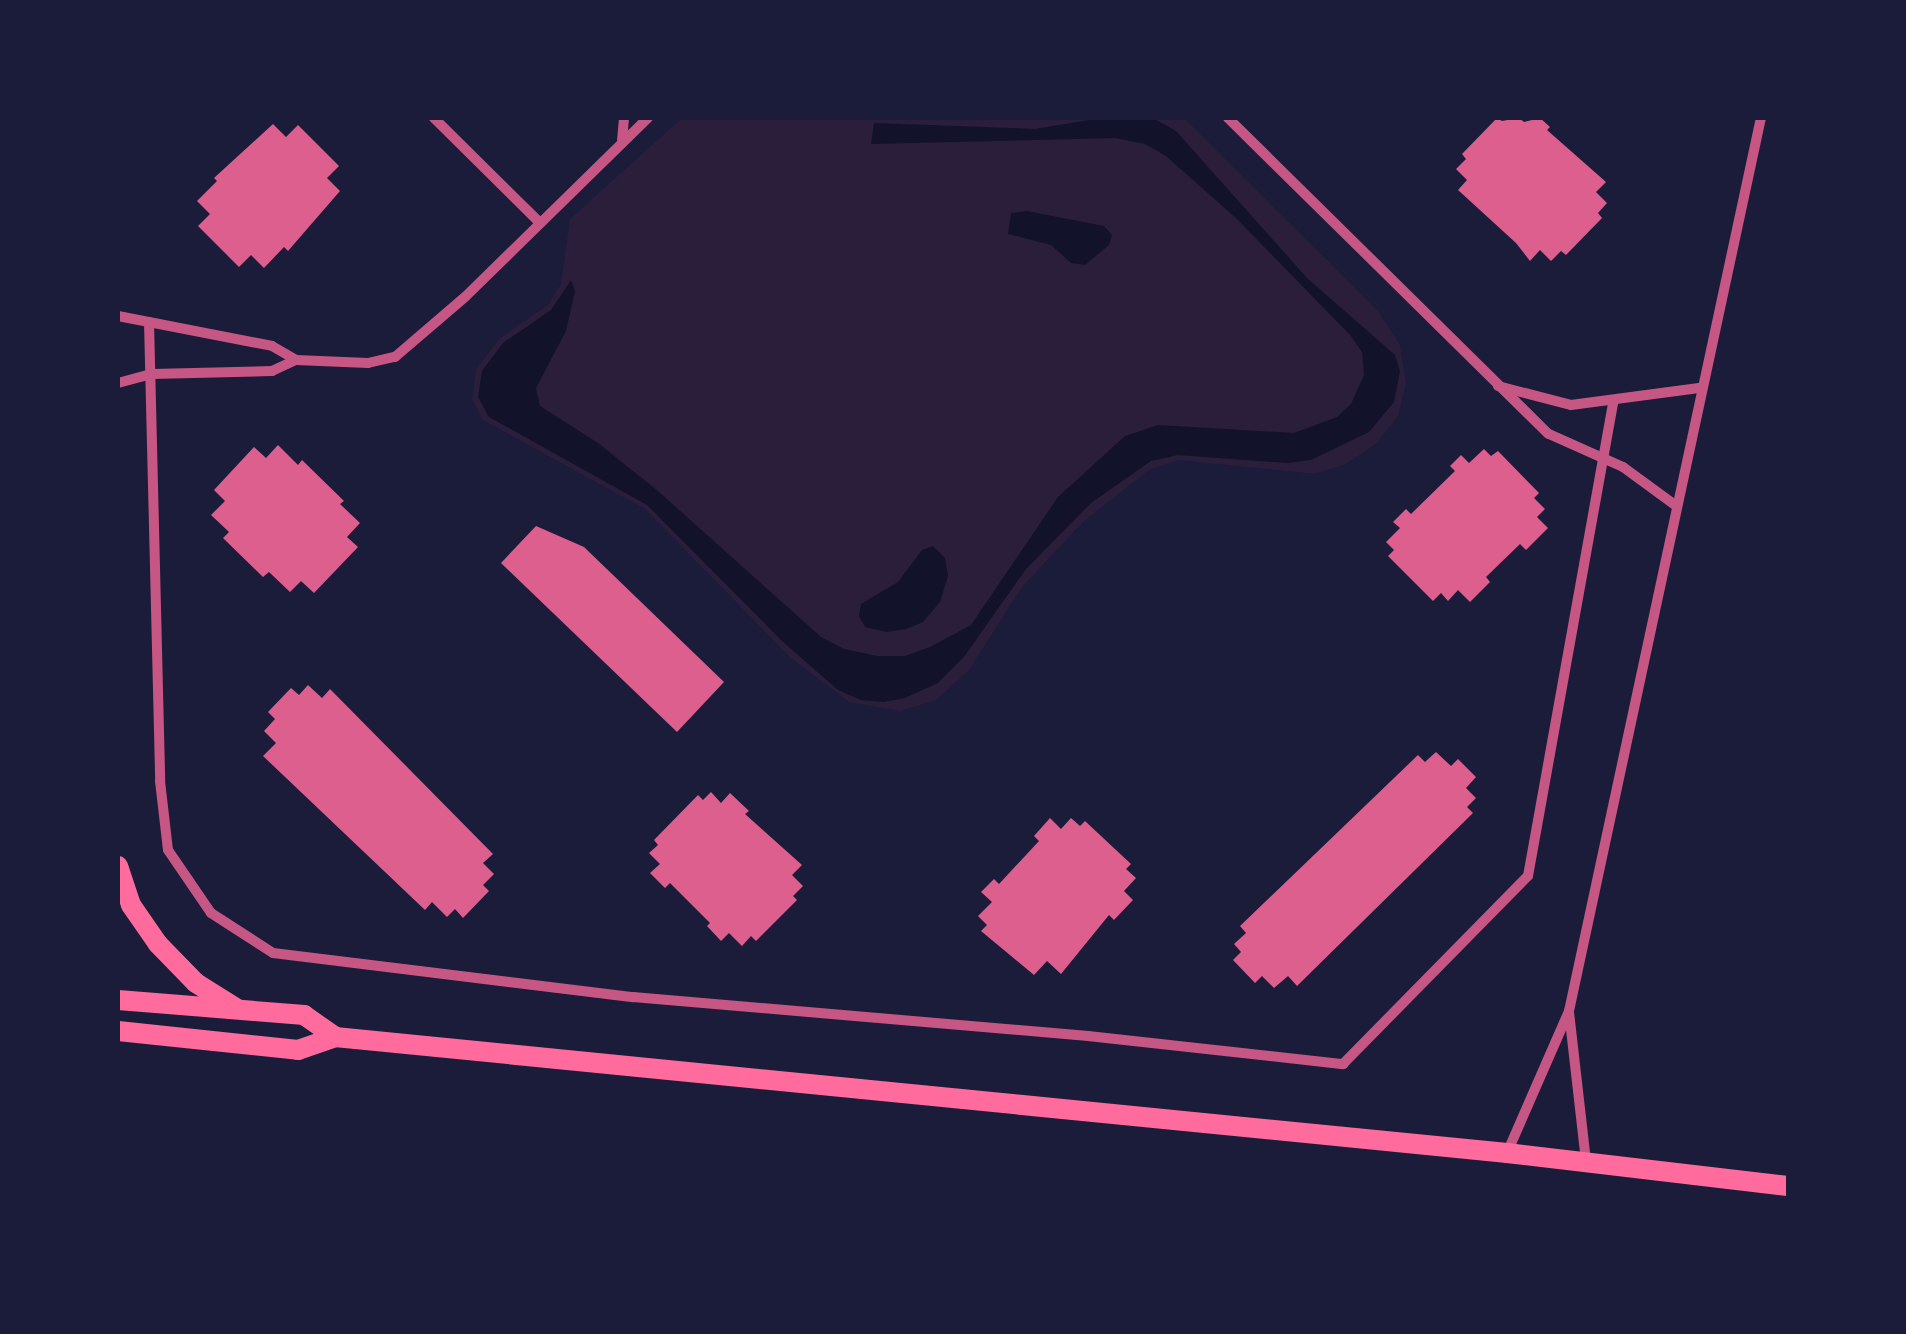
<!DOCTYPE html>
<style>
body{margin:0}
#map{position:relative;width:1906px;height:1334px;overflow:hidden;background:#1b1b3a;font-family:Inter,sans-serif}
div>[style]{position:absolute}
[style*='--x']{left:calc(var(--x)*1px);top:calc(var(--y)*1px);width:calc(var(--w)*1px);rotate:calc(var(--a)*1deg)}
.green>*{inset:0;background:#2a1e3b}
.water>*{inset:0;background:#12122b}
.building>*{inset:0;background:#dd5f8e}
.minor>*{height:10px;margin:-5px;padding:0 5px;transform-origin:5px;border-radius:5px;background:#c65784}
.secondary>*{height:20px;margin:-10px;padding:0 10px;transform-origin:10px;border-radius:10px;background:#ff6b9d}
span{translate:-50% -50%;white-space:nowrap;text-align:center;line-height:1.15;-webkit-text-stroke:10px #1b1b3a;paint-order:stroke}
.frame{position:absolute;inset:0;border:120px solid #1b1b3a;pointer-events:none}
</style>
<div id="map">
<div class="green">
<i style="clip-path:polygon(682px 118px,1184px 118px,1378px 311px,1400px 345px,1406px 384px,1398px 416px,1377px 443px,1346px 464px,1315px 474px,1179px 460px,1149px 470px,1084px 521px,1022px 587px,969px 670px,936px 700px,900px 711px,849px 702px,790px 657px,645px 509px,483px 420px,472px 399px,476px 369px,500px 338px,548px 305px,561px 284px,570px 219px)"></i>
</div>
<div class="water">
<i style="clip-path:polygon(1101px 118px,1153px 118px,1176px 131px,1307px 278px,1395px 355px,1400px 371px,1394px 402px,1369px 432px,1311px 460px,1287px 463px,1178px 455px,1151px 461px,1091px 503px,1026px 569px,964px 657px,938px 683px,905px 698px,884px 702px,861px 700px,838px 690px,782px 641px,647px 505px,489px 417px,478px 397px,482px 371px,503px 343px,551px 310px,571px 280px,575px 291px,566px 331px,536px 388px,540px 406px,598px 443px,658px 491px,821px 637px,844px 649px,877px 656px,905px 656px,930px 647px,971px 625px,1058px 497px,1125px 436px,1158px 425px,1294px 433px,1337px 417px,1351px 404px,1364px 375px,1362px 352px,1351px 336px,1237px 219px,1166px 156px,1145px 144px,1115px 138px,871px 144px,874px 123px,1035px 129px)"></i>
<i style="clip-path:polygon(1027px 211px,1104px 226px,1112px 235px,1109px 245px,1085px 265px,1071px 263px,1051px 245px,1008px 234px,1011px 213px)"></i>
<i style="clip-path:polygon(933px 546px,945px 558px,948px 576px,940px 602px,923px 622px,906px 629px,887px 632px,865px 627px,859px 616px,861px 604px,898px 582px,922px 550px)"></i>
</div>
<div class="building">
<i style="clip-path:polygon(1497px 118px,1502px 121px,1519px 118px,1524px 122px,1540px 118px,1550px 127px,1547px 130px,1606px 182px,1596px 192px,1607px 203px,1598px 213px,1602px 218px,1566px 255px,1561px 251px,1551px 261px,1540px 250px,1530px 261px,1516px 243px,1458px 190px,1467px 180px,1456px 169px,1466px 159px,1462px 154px)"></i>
<i style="clip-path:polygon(273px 124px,286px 137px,298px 125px,339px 166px,327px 178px,340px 191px,288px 251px,284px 247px,264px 268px,251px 255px,239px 267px,198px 226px,210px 214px,197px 201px,217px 181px,214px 178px)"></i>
<i style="clip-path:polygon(278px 445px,298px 465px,302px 460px,344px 501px,340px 504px,360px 523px,347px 537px,358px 547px,314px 593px,301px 581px,290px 592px,269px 572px,263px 577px,223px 538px,229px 532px,211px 515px,225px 501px,214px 490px,254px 447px,266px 458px)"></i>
<i style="clip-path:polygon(1484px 449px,1491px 456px,1498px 451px,1539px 493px,1534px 498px,1545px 509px,1537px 517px,1548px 528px,1526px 550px,1520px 544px,1486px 577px,1490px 582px,1470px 602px,1458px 590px,1448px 601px,1441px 593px,1433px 601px,1388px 556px,1394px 550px,1386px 542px,1400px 528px,1393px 522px,1406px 509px,1411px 514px,1455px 471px,1450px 466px,1461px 455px,1469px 463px)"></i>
<i style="clip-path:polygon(536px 526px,584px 547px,724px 682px,677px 732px,501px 563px)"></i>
<i style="clip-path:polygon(308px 685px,322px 698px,330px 689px,493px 854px,483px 863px,494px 874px,483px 885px,489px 891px,463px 918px,455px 909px,447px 917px,432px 902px,425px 910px,263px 756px,276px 743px,264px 731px,275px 719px,268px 712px,291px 688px,299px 695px)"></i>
<i style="clip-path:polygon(1436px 752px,1451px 766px,1458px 759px,1476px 777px,1466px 788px,1476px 798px,1467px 807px,1473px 813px,1297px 986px,1288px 976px,1274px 988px,1262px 976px,1255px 983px,1233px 960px,1241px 952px,1234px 944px,1246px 933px,1240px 926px,1418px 755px,1425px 762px)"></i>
<i style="clip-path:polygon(711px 792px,721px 803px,730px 793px,749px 811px,745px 814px,802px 865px,792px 875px,803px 886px,793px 896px,797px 900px,756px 941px,751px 936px,742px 946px,729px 933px,721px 941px,707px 926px,710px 923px,670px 883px,665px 888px,650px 873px,660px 864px,649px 853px,658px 845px,654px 840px,698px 795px,703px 800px)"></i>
<i style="clip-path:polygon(1050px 818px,1061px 829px,1071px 818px,1080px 826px,1085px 821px,1131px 864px,1126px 869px,1136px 878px,1124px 891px,1133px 900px,1114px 920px,1109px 915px,1061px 974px,1047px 961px,1034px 975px,981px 931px,987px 925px,978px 916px,992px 902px,981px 892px,994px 879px,999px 884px,1039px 841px,1034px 836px)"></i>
</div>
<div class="minor">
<i style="--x:434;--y:118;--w:148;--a:44.7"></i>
<i style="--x:1228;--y:118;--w:450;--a:44.6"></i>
<i style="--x:1549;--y:434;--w:81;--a:24"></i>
<i style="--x:1623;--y:467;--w:64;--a:36.2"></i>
<i style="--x:622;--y:141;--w:23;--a:-85"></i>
<i style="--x:118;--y:316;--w:157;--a:11"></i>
<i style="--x:272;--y:346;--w:28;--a:30"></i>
<i style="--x:296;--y:360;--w:72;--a:2.4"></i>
<i style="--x:368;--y:363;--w:28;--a:-13"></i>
<i style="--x:395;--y:357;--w:92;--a:-40.6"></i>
<i style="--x:465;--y:297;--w:256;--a:-44.4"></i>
<i style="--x:149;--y:322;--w:459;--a:88.6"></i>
<i style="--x:160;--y:781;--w:69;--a:83.4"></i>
<i style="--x:168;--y:850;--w:76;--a:55.7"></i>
<i style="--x:211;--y:913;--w:74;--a:32.8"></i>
<i style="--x:273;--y:953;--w:363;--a:7"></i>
<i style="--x:633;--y:997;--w:457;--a:4.9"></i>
<i style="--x:1088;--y:1036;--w:257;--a:6.3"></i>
<i style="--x:1343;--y:1064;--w:264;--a:-45.5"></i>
<i style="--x:1528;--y:876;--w:482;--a:-79.8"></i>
<i style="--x:118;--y:383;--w:35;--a:-15"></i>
<i style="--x:152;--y:374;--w:120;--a:-1.4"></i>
<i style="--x:272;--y:371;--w:26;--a:-25"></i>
<i style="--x:1498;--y:386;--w:75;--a:14.6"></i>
<i style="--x:1571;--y:405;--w:129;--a:-7.6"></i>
<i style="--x:1569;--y:1012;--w:151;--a:83.5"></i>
<i style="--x:1507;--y:1153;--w:155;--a:-66.4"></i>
<i style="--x:1569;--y:1011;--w:913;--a:-77.87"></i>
</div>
<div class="secondary">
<i style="--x:118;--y:866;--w:41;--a:71.6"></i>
<i style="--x:131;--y:905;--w:47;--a:55.3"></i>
<i style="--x:158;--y:944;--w:54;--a:45.7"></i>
<i style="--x:196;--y:983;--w:47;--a:32"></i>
<i style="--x:118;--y:1000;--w:187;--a:4.6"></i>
<i style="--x:304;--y:1015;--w:38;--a:35"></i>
<i style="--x:118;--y:1031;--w:181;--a:6"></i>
<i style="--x:298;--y:1050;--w:39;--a:-19"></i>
<i style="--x:335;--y:1037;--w:1178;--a:5.65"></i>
<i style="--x:1507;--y:1153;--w:283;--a:6.7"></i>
</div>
<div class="frame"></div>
</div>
